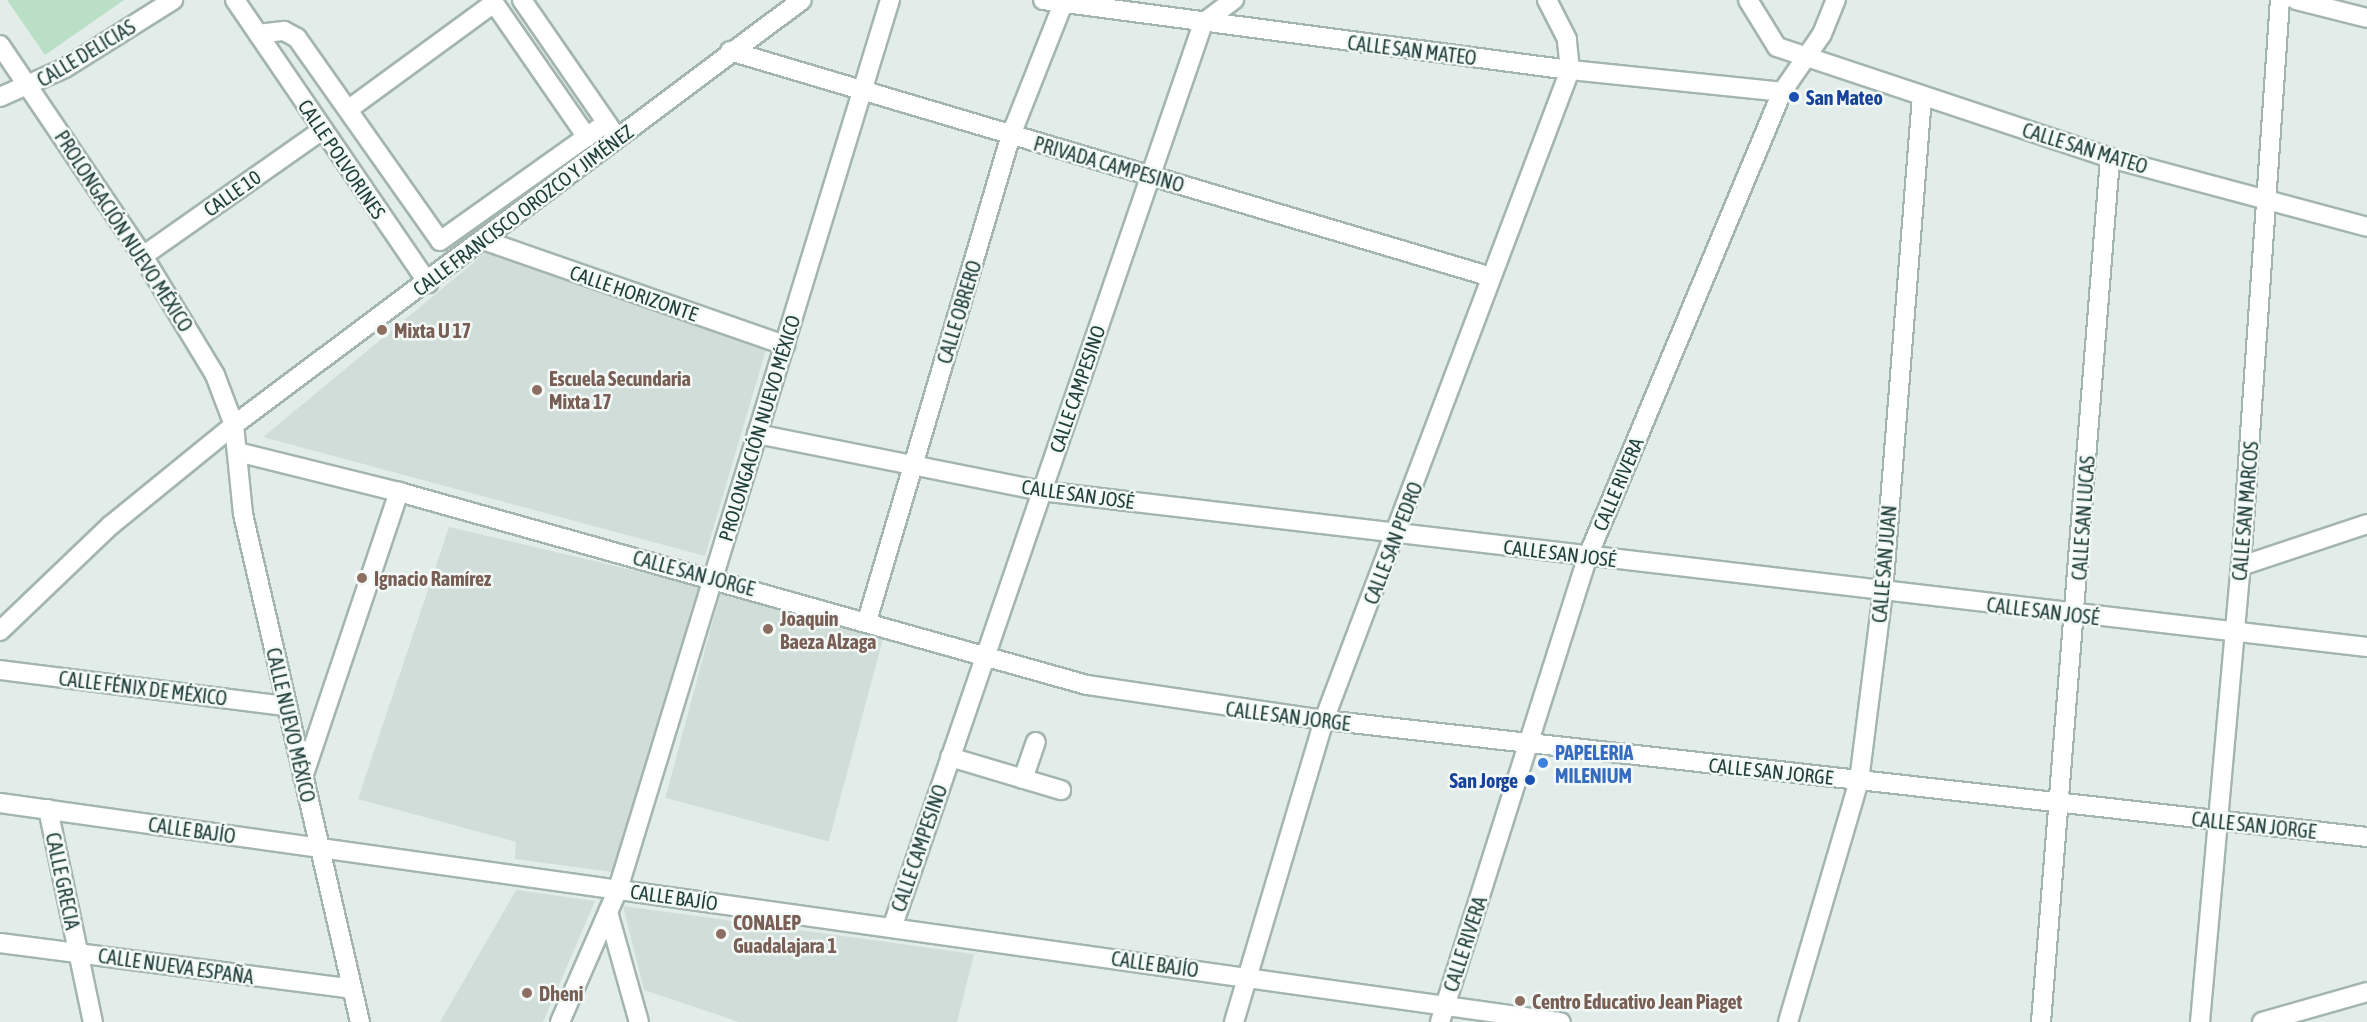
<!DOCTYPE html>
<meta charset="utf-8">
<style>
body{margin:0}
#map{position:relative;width:2367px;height:1022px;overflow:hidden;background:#e2ede9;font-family:"Asap Condensed",sans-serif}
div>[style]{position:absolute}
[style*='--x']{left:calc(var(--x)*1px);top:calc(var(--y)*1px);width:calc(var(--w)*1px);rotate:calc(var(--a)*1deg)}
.built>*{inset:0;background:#d0ddd8;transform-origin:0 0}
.green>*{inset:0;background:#badfc7}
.roads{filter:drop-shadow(2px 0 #a4b5b1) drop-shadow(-2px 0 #a4b5b1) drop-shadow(0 2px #a4b5b1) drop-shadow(0 -2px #a4b5b1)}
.street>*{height:18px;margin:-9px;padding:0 9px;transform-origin:9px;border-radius:9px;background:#fff}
.secondary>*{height:18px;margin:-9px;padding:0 9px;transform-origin:9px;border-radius:9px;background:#fff}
.dots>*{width:16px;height:16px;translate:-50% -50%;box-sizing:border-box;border:3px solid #f3f9f7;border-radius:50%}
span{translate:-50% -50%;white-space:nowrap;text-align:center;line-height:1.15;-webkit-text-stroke:5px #f3f9f7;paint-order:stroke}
.street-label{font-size:20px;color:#213f39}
.transit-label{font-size:20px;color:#164399;font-weight:700}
.left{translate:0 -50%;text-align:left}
.right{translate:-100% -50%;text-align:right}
.education-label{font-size:20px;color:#785e54;font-weight:700}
.shop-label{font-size:20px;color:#366cbe;font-weight:700}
</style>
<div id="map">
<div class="built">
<i style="clip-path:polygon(495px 245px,768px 343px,705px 556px,263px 437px)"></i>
<i style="clip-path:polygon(449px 527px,700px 586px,612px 872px,515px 859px,516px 842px,358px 799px)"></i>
<i style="left:720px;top:594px;width:169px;height:211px;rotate:15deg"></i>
<i style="clip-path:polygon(516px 890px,595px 901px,543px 1022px,440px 1022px)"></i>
<i style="clip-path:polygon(623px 906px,974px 954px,957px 1022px,739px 1022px,644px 990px)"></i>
</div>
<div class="green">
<i style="clip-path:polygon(7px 0,124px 0,45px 55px)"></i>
</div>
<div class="roads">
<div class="street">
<i style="--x:235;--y:0;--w:343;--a:55.7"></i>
<i style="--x:492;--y:0;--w:167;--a:55.3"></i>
<i style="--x:522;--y:0;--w:160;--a:55.4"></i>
<i style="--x:1043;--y:0;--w:532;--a:7.57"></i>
<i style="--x:1570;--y:70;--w:213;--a:5.9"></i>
<i style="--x:1748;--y:0;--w:55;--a:58.3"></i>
<i style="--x:1777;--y:47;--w:351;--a:18.4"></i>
<i style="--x:2110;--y:158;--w:266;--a:15"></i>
<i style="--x:2296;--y:0;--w:73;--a:14.2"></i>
<i style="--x:258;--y:34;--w:26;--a:-7"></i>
<i style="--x:284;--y:31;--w:15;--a:28"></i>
<i style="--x:297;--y:38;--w:248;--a:54.8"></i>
<i style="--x:440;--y:241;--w:204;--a:-35.4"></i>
<i style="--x:0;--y:45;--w:255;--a:55.9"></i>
<i style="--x:143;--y:256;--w:139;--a:58.8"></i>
<i style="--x:215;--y:375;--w:53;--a:69.2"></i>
<i style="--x:234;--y:425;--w:89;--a:84.2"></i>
<i style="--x:243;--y:514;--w:521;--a:77.03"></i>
<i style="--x:730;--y:51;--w:791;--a:16.53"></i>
<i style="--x:0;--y:97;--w:71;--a:-24"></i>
<i style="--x:65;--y:68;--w:128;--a:-32.2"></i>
<i style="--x:349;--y:109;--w:180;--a:-36.2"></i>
<i style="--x:483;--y:240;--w:320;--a:19.2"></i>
<i style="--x:143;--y:256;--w:219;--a:-35.1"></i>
<i style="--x:757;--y:434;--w:290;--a:11.3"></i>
<i style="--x:1041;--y:491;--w:1335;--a:6.71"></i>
<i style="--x:237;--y:452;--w:167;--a:13.9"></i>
<i style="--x:399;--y:492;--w:715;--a:15.67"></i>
<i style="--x:1087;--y:685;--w:240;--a:8.4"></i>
<i style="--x:1324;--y:720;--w:1050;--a:6.4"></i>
<i style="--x:2241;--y:566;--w:133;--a:-18.4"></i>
<i style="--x:867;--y:621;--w:507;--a:-73.5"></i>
<i style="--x:1011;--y:135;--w:139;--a:-68.4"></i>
<i style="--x:0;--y:631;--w:153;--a:-43.7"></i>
<i style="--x:111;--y:525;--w:159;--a:-39.1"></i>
<i style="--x:234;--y:425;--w:709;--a:-36.81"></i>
<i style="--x:0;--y:670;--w:288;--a:7.2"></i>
<i style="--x:950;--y:757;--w:116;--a:16.6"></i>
<i style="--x:303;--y:777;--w:301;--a:-71.4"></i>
<i style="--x:1023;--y:779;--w:39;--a:-71"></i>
<i style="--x:0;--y:803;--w:1576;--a:7.99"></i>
<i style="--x:48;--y:809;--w:218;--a:78.1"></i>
<i style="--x:608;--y:912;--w:114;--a:74.3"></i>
<i style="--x:892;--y:928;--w:957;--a:-71.03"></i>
<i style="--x:1203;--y:23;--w:39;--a:-37"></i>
<i style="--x:0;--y:943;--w:355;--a:7.4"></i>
<i style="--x:560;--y:1022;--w:145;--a:-66.4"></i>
<i style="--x:618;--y:889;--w:930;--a:-72.99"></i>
<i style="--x:1234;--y:1022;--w:315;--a:-73.4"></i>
<i style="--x:1324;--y:720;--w:695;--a:-69.27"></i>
<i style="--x:1570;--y:70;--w:31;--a:-96"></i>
<i style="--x:1567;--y:39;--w:44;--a:-117.1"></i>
<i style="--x:1440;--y:1022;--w:489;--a:-72.4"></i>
<i style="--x:1588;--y:556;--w:503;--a:-67.31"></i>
<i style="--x:1782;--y:92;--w:70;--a:-55.4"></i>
<i style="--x:1822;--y:34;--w:37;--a:-68"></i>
<i style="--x:1788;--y:1022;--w:251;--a:-73.6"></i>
<i style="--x:1859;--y:781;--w:191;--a:-82.8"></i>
<i style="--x:1883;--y:592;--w:498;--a:-85.5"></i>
<i style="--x:2041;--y:1022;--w:867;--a:-85.43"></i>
<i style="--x:2200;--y:1022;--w:458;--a:-84.9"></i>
<i style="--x:2241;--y:566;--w:567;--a:-86.06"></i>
</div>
<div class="secondary">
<i style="--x:2262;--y:1022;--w:109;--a:-15.9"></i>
</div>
</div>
<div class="dots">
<i style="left:1794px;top:97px;background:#1a4fb4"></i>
<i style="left:382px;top:330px;background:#8d6e63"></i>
<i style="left:537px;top:390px;background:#8d6e63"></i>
<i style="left:362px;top:578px;background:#8d6e63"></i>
<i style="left:768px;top:629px;background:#8d6e63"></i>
<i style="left:1543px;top:763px;background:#3f7fe0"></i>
<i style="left:1530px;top:780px;background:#1a4fb4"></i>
<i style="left:721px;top:934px;background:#8d6e63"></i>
<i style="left:527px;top:993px;background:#8d6e63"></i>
<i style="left:1520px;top:1001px;background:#8d6e63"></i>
</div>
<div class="street-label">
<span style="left:1412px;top:50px;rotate:7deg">CALLE SAN MATEO</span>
<span style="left:86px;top:53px;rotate:-31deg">CALLE DELICIAS</span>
<span style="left:2085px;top:148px;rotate:17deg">CALLE SAN MATEO</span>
<span style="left:342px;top:159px;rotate:56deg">CALLE POLVORINES</span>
<span style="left:1109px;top:164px;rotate:16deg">PRIVADA CAMPESINO</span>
<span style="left:232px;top:193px;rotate:-35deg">CALLE 10</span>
<span style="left:523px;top:210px;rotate:-37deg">CALLE FRANCISCO OROZCO Y JIMÉNEZ</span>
<span style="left:124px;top:231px;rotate:57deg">PROLONGACIÓN NUEVO MÉXICO</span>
<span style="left:634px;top:293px;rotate:19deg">CALLE HORIZONTE</span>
<span style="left:959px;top:312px;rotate:-73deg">CALLE OBRERO</span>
<span style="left:1077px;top:389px;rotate:-71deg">CALLE CAMPESINO</span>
<span style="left:759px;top:428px;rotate:-73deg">PROLONGACIÓN NUEVO MÉXICO</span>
<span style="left:1618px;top:484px;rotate:-67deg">CALLE RIVERA</span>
<span style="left:1078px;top:494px;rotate:8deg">CALLE SAN JOSÉ</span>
<span style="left:2245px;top:511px;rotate:-85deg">CALLE SAN MARCOS</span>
<span style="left:2083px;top:518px;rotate:-86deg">CALLE SAN LUCAS</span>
<span style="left:1393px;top:543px;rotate:-69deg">CALLE SAN PEDRO</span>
<span style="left:1560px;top:553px;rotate:7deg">CALLE SAN JOSÉ</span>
<span style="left:1884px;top:564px;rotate:-85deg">CALLE SAN JUAN</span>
<span style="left:694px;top:573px;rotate:15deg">CALLE SAN JORGE</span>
<span style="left:2043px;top:611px;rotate:7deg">CALLE SAN JOSÉ</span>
<span style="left:143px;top:688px;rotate:7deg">CALLE FÉNIX DE MÉXICO</span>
<span style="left:1288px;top:716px;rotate:7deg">CALLE SAN JORGE</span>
<span style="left:291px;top:725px;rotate:77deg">CALLE NUEVO MÉXICO</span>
<span style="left:1771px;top:771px;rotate:6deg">CALLE SAN JORGE</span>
<span style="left:2254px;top:825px;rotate:6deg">CALLE SAN JORGE</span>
<span style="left:192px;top:830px;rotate:8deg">CALLE BAJÍO</span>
<span style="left:919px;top:848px;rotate:-71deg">CALLE CAMPESINO</span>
<span style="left:63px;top:881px;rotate:78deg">CALLE GRECIA</span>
<span style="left:674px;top:897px;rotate:8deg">CALLE BAJÍO</span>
<span style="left:1465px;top:944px;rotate:-72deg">CALLE RIVERA</span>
<span style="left:1155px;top:964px;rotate:8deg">CALLE BAJÍO</span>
<span style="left:176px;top:966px;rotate:8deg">CALLE NUEVA ESPAÑA</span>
</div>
<div class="transit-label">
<span class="left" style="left:1806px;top:97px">San Mateo</span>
<span class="right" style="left:1518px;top:780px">San Jorge</span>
</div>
<div class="education-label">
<span class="left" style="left:394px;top:330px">Mixta U 17</span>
<span class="left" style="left:549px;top:390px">Escuela Secundaria<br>Mixta 17</span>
<span class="left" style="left:374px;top:578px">Ignacio Ramírez</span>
<span class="left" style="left:780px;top:630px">Joaquin<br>Baeza Alzaga</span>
<span class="left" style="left:733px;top:934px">CONALEP<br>Guadalajara 1</span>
<span class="left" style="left:539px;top:993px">Dheni</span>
<span class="left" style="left:1532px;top:1001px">Centro Educativo Jean Piaget</span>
</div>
<div class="shop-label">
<span class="left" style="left:1555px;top:764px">PAPELERIA<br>MILENIUM</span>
</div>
</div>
